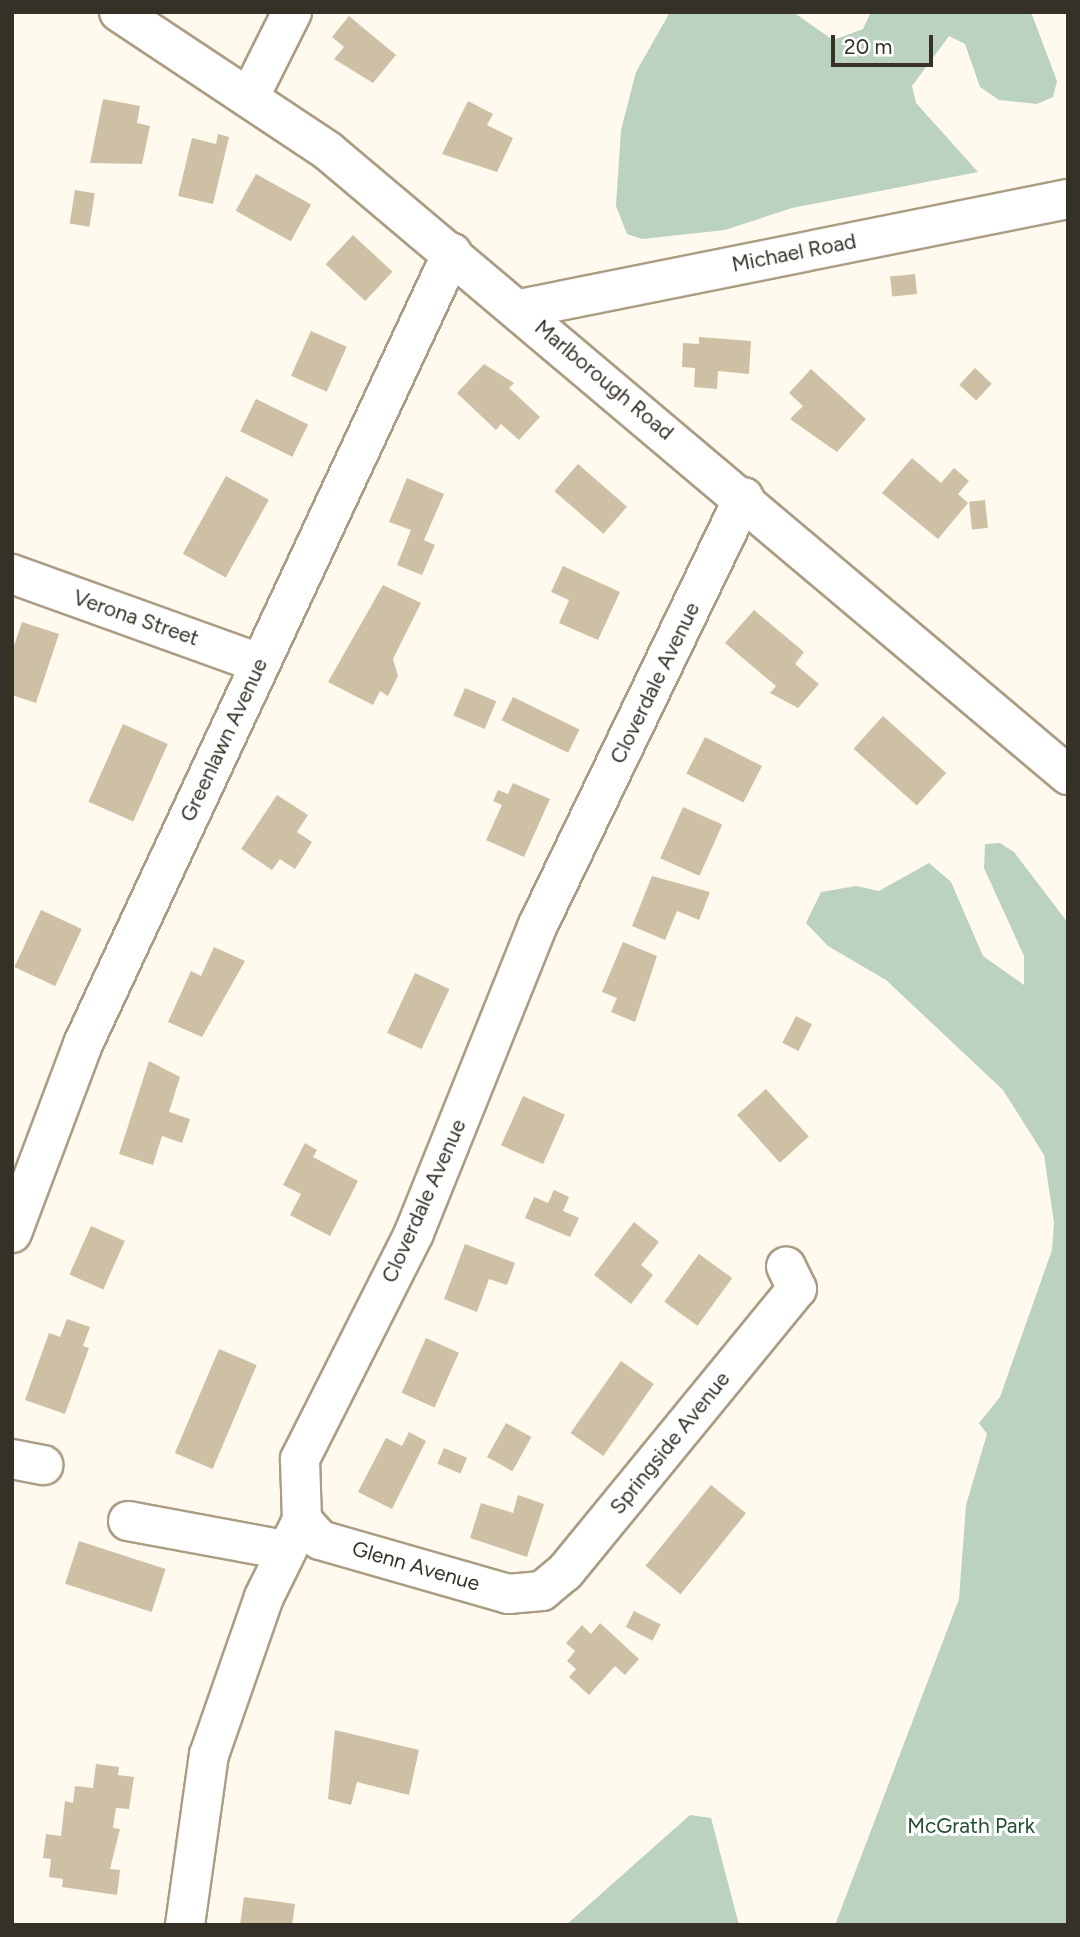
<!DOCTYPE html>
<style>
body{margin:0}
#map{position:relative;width:1080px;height:1937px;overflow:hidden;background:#fff9ee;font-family:Figtree,sans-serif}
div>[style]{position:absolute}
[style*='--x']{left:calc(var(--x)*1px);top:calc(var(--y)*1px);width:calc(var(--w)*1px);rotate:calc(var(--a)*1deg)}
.green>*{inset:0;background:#bad2bf}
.building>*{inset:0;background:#cec0a5;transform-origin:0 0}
.roads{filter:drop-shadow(2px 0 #ab9d83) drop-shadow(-2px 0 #ab9d83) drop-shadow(0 2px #ab9d83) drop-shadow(0 -2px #ab9d83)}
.minor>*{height:38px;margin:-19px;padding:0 19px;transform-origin:19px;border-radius:19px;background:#fff}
span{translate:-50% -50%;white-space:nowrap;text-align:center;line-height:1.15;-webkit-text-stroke:6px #fff;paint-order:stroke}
.street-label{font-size:21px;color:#363126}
.park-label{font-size:21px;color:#204f30}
.frame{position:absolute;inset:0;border:14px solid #363126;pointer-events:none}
.scale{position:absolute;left:831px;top:35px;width:102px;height:32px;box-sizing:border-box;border:4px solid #363126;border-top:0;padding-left:9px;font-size:21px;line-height:24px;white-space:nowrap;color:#363126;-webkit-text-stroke:5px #fff;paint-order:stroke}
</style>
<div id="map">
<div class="green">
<i style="clip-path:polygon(670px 12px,793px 12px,833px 40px,863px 29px,871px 12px,1031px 12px,1057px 81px,1053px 97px,1037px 104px,999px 100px,980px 87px,965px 44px,949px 36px,912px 86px,916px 103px,978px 172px,792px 208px,725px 230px,642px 239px,627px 234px,616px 206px,621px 130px,636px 72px)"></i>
<i style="clip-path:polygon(1000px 843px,1014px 852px,1068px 923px,1068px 1925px,835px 1925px,959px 1599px,966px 1505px,987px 1434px,979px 1423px,1000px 1397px,1052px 1250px,1054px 1223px,1044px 1155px,1003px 1090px,886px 980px,828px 946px,806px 923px,821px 892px,856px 886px,879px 891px,929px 863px,951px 882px,983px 956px,1024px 985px,1024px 956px,984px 868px,985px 844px)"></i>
<i style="clip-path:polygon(690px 1815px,711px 1818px,739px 1925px,566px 1925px)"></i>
</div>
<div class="building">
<i style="clip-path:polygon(349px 16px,396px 55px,373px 83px,334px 59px,344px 47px,332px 37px)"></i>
<i style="clip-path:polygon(103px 99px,140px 106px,137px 123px,150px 126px,142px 164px,90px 163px)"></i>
<i style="clip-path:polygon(468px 101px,493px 114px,487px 125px,513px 138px,497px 172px,442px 154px)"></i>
<i style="clip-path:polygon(218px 134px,229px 137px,213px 204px,178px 196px,192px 138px,216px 144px)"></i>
<i style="left:256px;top:174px;width:63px;height:42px;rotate:29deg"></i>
<i style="left:75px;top:190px;width:20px;height:34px;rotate:9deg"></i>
<i style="left:353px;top:235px;width:54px;height:40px;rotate:43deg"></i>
<i style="left:915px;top:274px;width:20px;height:25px;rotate:84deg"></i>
<i style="left:311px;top:331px;width:39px;height:49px;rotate:24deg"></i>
<i style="clip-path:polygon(699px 337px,751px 341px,749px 374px,718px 371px,717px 389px,694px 387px,695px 368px,682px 367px,683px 343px,699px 344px)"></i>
<i style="clip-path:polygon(484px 364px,514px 383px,509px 388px,540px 417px,519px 440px,501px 424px,496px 430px,457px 393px)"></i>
<i style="left:975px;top:368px;width:23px;height:23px;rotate:43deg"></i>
<i style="clip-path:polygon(811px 369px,866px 419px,837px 452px,790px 419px,803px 406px,789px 393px)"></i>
<i style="left:256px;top:399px;width:58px;height:36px;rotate:26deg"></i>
<i style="clip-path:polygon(912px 458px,941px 483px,954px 468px,969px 481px,958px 494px,968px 503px,938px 539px,882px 493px)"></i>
<i style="left:578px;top:464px;width:65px;height:36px;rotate:41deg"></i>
<i style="left:226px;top:476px;width:49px;height:89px;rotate:29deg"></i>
<i style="clip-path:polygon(407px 478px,444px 494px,424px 540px,435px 545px,422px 575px,397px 565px,411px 530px,389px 522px)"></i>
<i style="left:985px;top:500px;width:28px;height:16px;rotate:84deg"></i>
<i style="clip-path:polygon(563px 566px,620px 592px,598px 640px,559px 623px,569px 600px,551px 592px)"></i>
<i style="clip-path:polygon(383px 585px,421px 603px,393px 659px,398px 676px,388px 696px,380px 691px,373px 705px,328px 682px)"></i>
<i style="clip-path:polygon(754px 610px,804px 652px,795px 664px,819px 684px,798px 708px,770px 693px,776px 686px,725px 643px)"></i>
<i style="clip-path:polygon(22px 622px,59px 634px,36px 703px,12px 695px,12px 652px)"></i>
<i style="left:465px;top:688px;width:34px;height:30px;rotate:23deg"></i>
<i style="left:513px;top:697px;width:74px;height:26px;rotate:26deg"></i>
<i style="left:883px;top:716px;width:85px;height:44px;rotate:42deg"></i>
<i style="left:123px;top:724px;width:49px;height:85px;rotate:24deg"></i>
<i style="left:705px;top:737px;width:64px;height:41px;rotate:27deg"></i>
<i style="clip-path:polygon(513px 783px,550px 799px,524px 857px,486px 840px,502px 805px,493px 801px,498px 790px,508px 794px)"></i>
<i style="clip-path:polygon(277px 795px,308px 815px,297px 832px,312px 842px,295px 869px,280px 859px,272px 870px,241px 849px)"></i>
<i style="left:683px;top:807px;width:43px;height:56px;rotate:24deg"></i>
<i style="clip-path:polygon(652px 876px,710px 892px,699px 920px,677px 911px,665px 940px,632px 926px)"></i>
<i style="left:41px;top:910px;width:45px;height:63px;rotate:25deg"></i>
<i style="clip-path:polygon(623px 942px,657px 956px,635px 1022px,611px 1012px,617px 998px,602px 992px)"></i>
<i style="clip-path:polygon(214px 947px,245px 961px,202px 1037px,168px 1022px,191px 971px,201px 976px)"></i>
<i style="left:415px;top:973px;width:38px;height:66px;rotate:25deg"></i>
<i style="left:796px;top:1016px;width:18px;height:30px;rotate:27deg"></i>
<i style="clip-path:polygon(149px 1061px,180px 1077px,169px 1112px,190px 1119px,182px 1143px,162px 1136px,153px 1165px,119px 1154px)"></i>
<i style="left:766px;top:1089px;width:64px;height:39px;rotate:48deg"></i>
<i style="left:523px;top:1096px;width:46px;height:54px;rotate:24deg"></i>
<i style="clip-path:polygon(305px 1143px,317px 1150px,313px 1157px,358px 1181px,330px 1236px,290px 1215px,301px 1194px,283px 1185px)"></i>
<i style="clip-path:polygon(554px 1190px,569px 1197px,563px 1211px,579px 1218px,570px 1237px,525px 1218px,534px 1197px,548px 1203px)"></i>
<i style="clip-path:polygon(634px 1222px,659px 1242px,641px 1265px,653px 1275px,631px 1304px,594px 1275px)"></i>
<i style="left:91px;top:1226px;width:37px;height:53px;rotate:24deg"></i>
<i style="clip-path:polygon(465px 1244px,515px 1263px,507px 1285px,489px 1279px,477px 1312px,444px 1299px)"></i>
<i style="left:699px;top:1254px;width:41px;height:59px;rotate:36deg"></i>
<i style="clip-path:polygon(67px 1319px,90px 1327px,83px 1346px,89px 1348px,65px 1414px,25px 1400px,49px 1333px,60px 1337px)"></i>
<i style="left:426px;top:1338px;width:36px;height:60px;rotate:24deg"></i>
<i style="left:219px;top:1349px;width:41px;height:113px;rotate:23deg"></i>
<i style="left:621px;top:1361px;width:40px;height:88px;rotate:35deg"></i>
<i style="left:506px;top:1423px;width:29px;height:39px;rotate:29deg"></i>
<i style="clip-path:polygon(409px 1432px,426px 1441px,392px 1509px,358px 1492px,386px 1438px,402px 1446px)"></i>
<i style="left:444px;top:1448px;width:25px;height:17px;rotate:23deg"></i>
<i style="left:711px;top:1485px;width:45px;height:104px;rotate:39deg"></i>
<i style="clip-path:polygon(518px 1495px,544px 1504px,527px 1557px,470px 1538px,481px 1503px,513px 1513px)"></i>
<i style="left:79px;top:1541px;width:91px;height:45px;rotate:18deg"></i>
<i style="left:634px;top:1611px;width:30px;height:18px;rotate:27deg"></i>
<i style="clip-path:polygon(600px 1623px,639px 1659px,625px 1675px,615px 1666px,589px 1695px,569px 1677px,576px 1669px,567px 1661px,575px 1651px,566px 1643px,582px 1625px,591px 1634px)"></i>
<i style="clip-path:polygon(335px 1730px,419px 1750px,409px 1795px,357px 1782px,351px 1805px,328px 1799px)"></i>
<i style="clip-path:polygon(96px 1764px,119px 1767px,118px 1775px,134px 1777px,129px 1809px,116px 1808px,113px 1828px,120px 1829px,110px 1869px,120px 1870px,117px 1895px,62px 1887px,63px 1879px,49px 1877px,51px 1859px,43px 1858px,46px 1834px,61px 1836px,65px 1801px,73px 1803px,75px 1786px,93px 1788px)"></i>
<i style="clip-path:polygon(244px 1897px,295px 1904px,292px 1925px,240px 1925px)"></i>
</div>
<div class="roads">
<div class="minor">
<i style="--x:119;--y:12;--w:251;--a:33.6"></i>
<i style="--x:328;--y:151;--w:968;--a:40.14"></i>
<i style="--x:250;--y:96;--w:94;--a:-63.4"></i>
<i style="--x:520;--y:309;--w:559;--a:-11.35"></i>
<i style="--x:12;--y:574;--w:263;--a:19.8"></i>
<i style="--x:12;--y:1233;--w:202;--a:-69.4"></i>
<i style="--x:83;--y:1044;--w:873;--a:-64.99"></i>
<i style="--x:12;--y:1459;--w:32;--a:11"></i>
<i style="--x:302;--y:1520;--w:27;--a:48"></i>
<i style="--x:320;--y:1540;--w:196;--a:16"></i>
<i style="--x:508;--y:1594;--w:34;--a:-5"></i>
<i style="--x:542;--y:1591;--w:30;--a:-40"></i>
<i style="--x:565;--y:1572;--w:366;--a:-50.7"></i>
<i style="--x:797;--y:1289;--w:25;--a:-116"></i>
<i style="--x:128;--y:1521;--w:160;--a:10.5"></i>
<i style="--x:185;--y:1925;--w:172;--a:-82"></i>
<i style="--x:209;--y:1755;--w:167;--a:-70.8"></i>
<i style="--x:264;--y:1597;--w:86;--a:-63.7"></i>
<i style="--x:302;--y:1520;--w:61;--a:-91.9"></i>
<i style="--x:300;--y:1459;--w:253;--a:-63.2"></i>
<i style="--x:414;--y:1233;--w:330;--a:-68.1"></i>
<i style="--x:537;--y:927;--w:477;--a:-64.3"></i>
</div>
</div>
<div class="street-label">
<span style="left:794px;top:253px;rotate:-11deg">Michael Road</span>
<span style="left:604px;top:380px;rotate:40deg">Marlborough Road</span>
<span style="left:136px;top:618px;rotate:19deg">Verona Street</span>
<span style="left:655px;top:683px;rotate:-64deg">Cloverdale Avenue</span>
<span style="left:224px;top:740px;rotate:-65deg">Greenlawn Avenue</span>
<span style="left:424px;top:1201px;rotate:-66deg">Cloverdale Avenue</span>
<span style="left:670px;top:1443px;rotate:-51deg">Springside Avenue</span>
<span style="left:416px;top:1566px;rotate:16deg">Glenn Avenue</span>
</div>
<div class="park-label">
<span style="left:971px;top:1826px">McGrath Park</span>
</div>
<div class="frame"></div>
<div class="scale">20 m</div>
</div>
